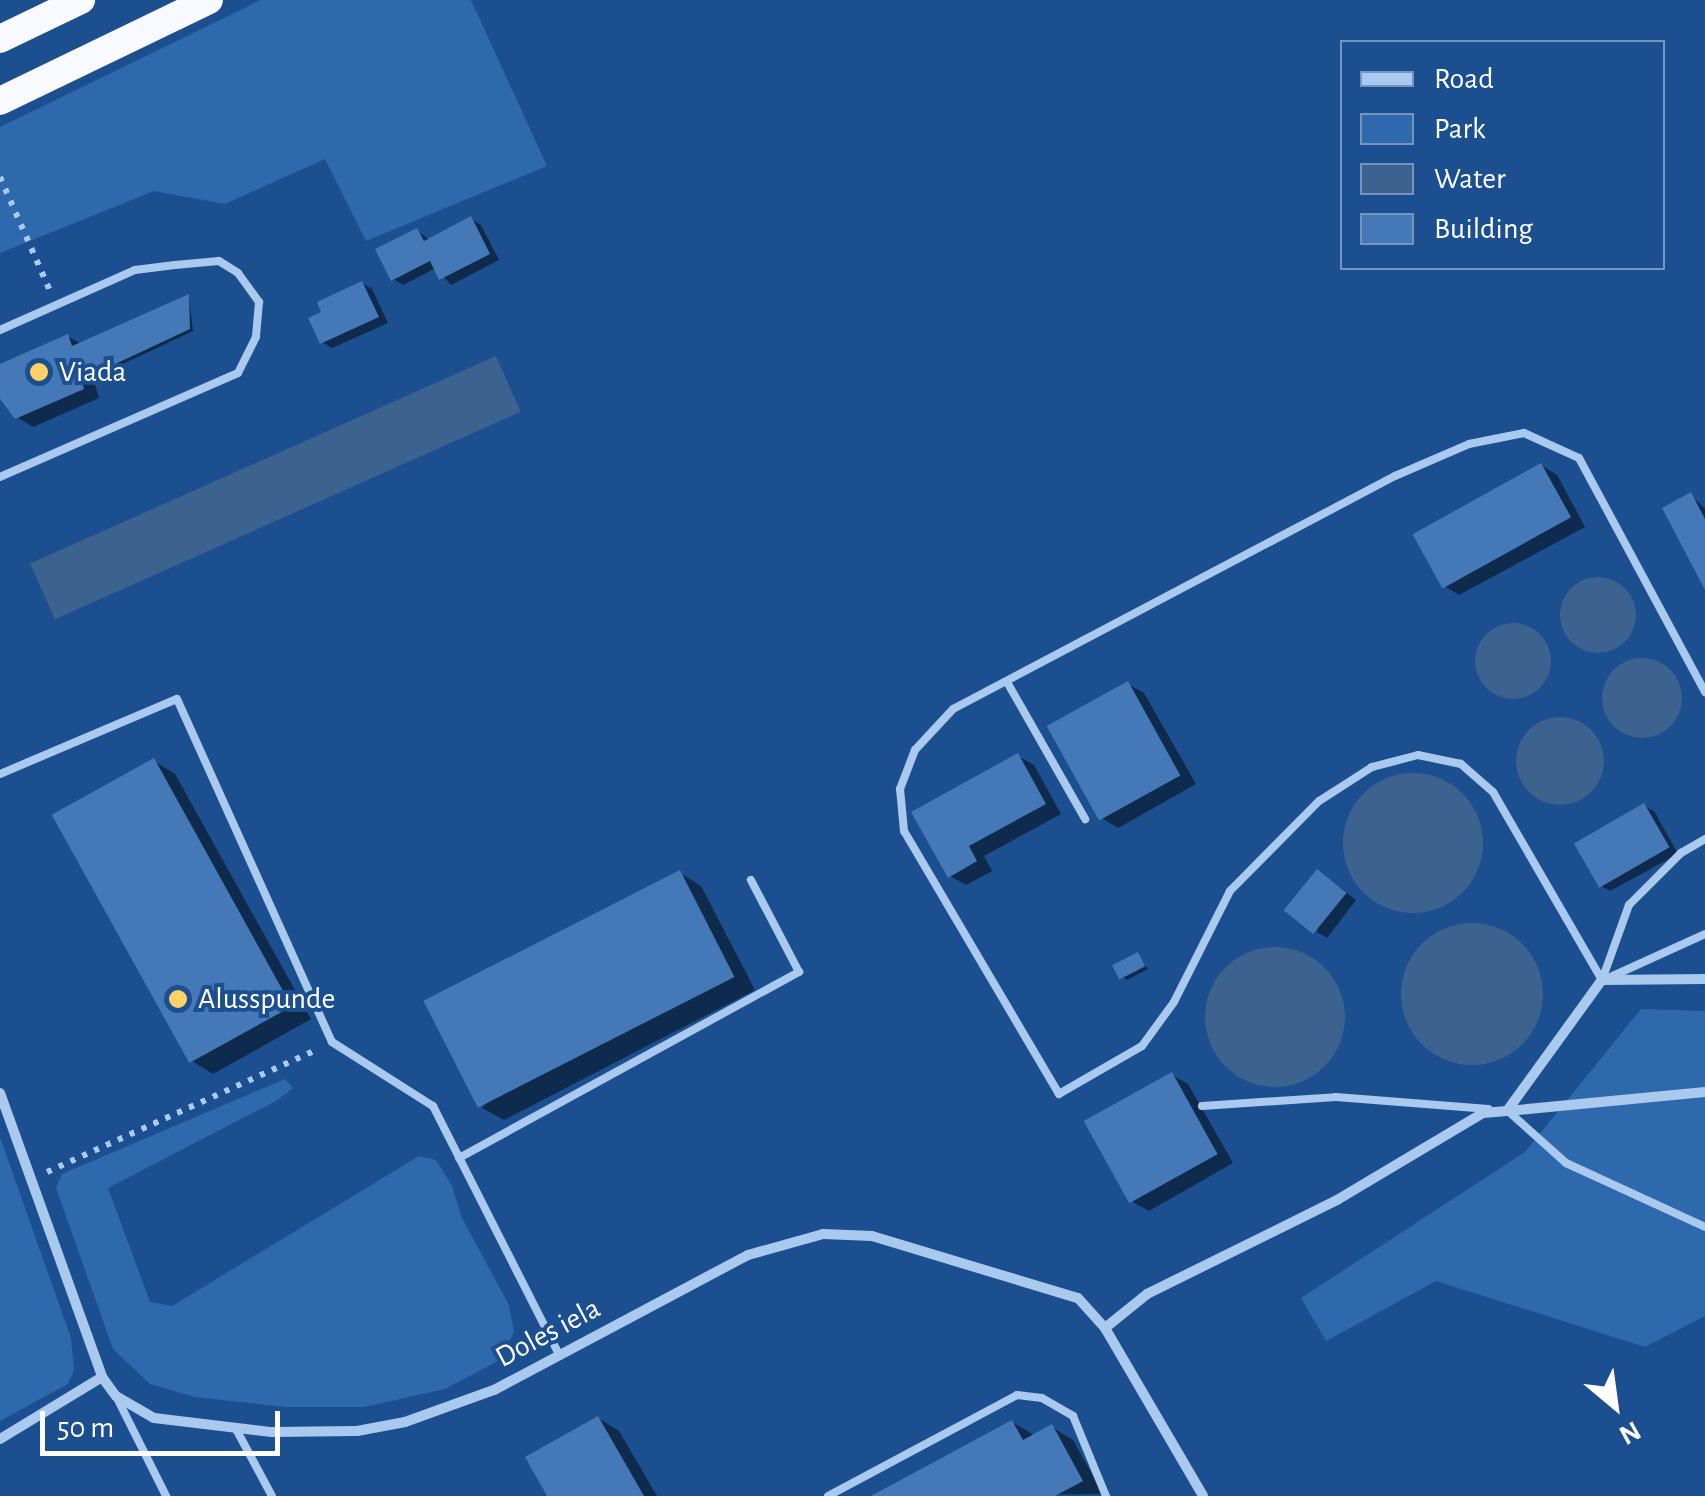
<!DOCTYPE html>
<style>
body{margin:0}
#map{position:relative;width:1705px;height:1496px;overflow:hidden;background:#1b4f8f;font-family:"Alegreya Sans",sans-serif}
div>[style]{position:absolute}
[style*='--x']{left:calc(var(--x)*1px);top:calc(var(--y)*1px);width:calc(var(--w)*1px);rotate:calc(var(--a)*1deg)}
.green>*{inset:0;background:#2e69ad}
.water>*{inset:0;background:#3c6290;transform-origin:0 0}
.round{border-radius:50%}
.shadow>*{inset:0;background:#0007}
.building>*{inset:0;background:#4478b7;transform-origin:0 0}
.path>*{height:6px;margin-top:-3px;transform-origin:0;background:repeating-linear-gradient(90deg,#a9c9ee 0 5px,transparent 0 13px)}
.service>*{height:8px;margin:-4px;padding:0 4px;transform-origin:4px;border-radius:4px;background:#a9c9ee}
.minor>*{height:10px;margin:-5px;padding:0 5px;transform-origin:5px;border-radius:5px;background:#a9c9ee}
.trunk>*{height:28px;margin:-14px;padding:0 14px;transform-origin:14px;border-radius:14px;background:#f8faff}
.dots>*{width:28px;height:28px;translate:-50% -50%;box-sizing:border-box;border:5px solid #1b4f8f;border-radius:50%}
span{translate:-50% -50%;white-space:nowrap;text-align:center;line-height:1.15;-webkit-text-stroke:8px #1b4f8f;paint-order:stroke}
.poi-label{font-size:30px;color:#fff}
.left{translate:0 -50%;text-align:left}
.street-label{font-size:30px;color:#fff}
.legend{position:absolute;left:1340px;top:40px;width:325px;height:230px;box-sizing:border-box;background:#1b4f8f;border:2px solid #7695bc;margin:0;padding:12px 18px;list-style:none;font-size:30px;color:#fff}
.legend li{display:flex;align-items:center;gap:20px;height:50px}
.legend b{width:50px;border:2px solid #7695bc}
.north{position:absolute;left:1565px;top:1356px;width:100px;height:100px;-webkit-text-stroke:8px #1b4f8f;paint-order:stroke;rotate:151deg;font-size:28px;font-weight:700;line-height:40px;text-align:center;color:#fff}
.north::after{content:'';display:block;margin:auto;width:35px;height:45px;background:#fff;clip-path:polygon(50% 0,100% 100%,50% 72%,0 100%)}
.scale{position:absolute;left:40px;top:1411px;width:240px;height:45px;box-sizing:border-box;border:5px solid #fff;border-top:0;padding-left:12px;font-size:30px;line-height:35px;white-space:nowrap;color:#fff;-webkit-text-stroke:8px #1b4f8f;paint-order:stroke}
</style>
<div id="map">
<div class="green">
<i style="clip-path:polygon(261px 0,471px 0,547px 166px,366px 241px,325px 159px,225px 204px,154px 191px,0 253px,0 127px)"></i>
<i style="clip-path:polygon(1641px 1009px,1705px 1011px,1705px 1316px,1645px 1347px,1436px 1281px,1326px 1341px,1301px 1298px,1525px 1152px)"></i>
<i style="clip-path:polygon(285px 1079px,293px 1088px,276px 1101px,108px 1188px,150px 1302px,172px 1306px,419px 1156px,436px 1160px,452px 1186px,462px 1218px,509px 1305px,514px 1332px,500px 1360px,445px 1389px,364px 1407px,286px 1407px,195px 1397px,150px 1384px,113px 1349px,56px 1188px,62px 1174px)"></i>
<i style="clip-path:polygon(0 1137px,71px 1338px,74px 1370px,68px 1384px,0 1421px)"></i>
</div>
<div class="water">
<i style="left:496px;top:356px;width:61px;height:510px;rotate:66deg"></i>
<i class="round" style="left:1560px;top:577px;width:76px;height:76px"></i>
<i class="round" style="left:1475px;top:623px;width:76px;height:76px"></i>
<i class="round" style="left:1602px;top:658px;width:80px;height:80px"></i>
<i class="round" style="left:1516px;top:717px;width:88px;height:88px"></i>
<i class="round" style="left:1343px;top:773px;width:140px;height:140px"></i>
<i class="round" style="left:1401px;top:923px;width:142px;height:142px"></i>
<i class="round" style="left:1205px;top:947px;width:140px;height:140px"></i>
</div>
<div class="shadow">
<i style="clip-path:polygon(471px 219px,481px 225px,499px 260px,451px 285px,436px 268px,403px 285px,393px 279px,417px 231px,430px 240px)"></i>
<i style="clip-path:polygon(362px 283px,372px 289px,388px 323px,332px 348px,322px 342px)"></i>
<i style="clip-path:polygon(189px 297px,193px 331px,93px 378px,99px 398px,33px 427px,17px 417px,0 387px,0 367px,68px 336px,81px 344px)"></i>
<i style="clip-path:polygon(1541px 465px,1557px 475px,1585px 527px,1459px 595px,1443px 585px)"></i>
<i style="clip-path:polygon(1691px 495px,1705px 509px,1705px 585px)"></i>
<i style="clip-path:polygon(1128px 684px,1144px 693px,1196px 784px,1118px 828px,1102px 818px)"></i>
<i style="clip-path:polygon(1018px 756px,1034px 765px,1061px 814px,984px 856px,992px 871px,966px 885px,950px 876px)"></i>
<i style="clip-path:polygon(154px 761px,175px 774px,311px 1019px,213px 1074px,192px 1061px)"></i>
<i style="clip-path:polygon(1644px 806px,1654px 811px,1678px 854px,1610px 891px,1600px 885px)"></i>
<i style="clip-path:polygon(680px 873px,701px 886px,755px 990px,504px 1120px,482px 1108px)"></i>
<i style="clip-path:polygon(1327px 878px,1356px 900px,1327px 938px,1317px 932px)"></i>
<i style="clip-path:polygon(1137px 955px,1148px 969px,1127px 980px,1123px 977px)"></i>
<i style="clip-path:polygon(1172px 1075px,1188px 1084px,1233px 1163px,1149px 1211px,1133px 1202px)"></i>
<i style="clip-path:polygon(598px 1418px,619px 1431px,657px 1496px,550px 1496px)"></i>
<i style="clip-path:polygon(1012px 1422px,1034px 1435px,1052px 1427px,1073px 1440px,1103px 1494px,876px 1496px)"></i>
</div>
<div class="building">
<i style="clip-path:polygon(471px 216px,490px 254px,439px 280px,430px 261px,391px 281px,375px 249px,417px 228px,424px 241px)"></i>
<i style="clip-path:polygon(362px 281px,379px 317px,320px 344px,308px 318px,321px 312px,317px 302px)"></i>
<i style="clip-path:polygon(189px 294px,190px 329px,81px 380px,84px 389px,15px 419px,0 399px,0 364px,68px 334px,72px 346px)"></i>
<i style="left:1541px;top:463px;width:62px;height:147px;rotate:61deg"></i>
<i style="clip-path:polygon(1691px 492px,1705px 519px,1705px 590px,1662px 508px)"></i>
<i style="left:1128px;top:681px;width:108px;height:93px;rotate:61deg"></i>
<i style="clip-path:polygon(1018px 753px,1046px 804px,969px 846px,977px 861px,948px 878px,911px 812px)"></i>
<i style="left:154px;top:758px;width:284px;height:117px;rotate:61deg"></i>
<i style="left:1644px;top:803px;width:51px;height:81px;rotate:60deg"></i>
<i style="left:1317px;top:869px;width:38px;height:53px;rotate:39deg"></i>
<i style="left:680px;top:870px;width:120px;height:288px;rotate:63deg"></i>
<i style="left:1138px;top:952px;width:16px;height:29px;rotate:63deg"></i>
<i style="left:1172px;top:1072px;width:94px;height:101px;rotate:61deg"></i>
<i style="clip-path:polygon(598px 1416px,644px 1496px,547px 1496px,525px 1457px)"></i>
<i style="clip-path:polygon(1012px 1420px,1023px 1440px,1052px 1424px,1083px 1481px,1055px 1496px,871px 1496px)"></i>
</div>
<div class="path">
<i style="--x:0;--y:177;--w:124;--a:66.3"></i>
<i style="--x:47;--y:1172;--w:298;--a:-24.4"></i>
</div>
<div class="service">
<i style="--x:0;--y:330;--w:148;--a:-24"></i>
<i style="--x:135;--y:270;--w:40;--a:-7.1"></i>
<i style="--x:175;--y:265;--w:44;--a:-5.2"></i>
<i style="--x:219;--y:261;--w:22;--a:32"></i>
<i style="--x:238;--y:273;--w:36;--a:54"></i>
<i style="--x:259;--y:302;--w:35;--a:95"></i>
<i style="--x:256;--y:337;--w:40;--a:116.6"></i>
<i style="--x:238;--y:373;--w:260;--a:156.4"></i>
<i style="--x:1007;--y:682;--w:158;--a:60.3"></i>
<i style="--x:0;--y:774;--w:192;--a:-23"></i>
<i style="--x:177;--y:699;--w:376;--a:65.7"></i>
<i style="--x:332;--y:1042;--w:120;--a:32.4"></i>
<i style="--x:433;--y:1106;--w:280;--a:63.1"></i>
<i style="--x:1606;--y:979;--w:109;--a:-24.4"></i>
<i style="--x:1602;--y:980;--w:217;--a:-120.1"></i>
<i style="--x:1493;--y:792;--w:43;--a:-138.8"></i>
<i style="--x:1461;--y:764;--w:44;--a:-168.2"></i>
<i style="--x:1418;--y:755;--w:48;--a:165.4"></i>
<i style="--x:1372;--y:767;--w:63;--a:147.3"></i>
<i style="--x:1319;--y:801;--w:127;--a:134.7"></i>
<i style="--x:1230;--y:891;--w:124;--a:116.8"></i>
<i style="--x:1174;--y:1002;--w:54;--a:126"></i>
<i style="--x:1142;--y:1046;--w:96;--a:150"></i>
<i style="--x:1059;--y:1094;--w:305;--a:-120.5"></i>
<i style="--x:904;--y:831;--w:42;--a:-95.4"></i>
<i style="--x:900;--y:789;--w:42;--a:-69"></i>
<i style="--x:915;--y:750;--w:56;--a:-47.2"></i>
<i style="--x:953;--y:709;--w:500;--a:-27.8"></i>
<i style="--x:1395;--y:476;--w:81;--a:-23.4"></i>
<i style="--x:1469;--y:444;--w:56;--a:-11.3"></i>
<i style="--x:1524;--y:433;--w:60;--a:24.4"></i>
<i style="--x:1579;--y:458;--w:266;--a:61.7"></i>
<i style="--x:1602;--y:980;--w:80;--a:-70.2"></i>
<i style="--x:1629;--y:905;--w:74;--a:-45"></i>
<i style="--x:1681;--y:853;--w:28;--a:-30"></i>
<i style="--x:1202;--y:1106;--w:134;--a:-3.8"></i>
<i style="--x:1336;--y:1097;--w:153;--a:4.5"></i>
<i style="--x:1508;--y:1111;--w:78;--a:41.9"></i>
<i style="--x:1566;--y:1163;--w:153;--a:24.7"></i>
<i style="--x:459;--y:1158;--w:388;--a:-28.7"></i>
<i style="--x:799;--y:972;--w:104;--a:-117.6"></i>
<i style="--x:116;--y:1396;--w:112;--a:63.4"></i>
<i style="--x:236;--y:1429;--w:76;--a:61.8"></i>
<i style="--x:828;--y:1496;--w:214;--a:-28.1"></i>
<i style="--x:1017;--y:1395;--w:25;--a:7"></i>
<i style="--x:1042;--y:1398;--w:36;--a:30"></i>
<i style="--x:1073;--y:1416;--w:87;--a:67.6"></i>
</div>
<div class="minor">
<i style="--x:0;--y:1093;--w:302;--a:70.2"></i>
<i style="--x:102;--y:1377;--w:24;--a:54"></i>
<i style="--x:116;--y:1396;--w:44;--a:30.1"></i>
<i style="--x:154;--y:1418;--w:119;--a:6.8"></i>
<i style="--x:272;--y:1432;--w:85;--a:-0.7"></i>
<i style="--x:357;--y:1431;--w:49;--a:-10.6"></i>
<i style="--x:405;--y:1422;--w:95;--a:-19.8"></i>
<i style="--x:494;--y:1390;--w:288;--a:-28"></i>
<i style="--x:748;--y:1255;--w:78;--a:-15.6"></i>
<i style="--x:823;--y:1234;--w:49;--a:2.3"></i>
<i style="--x:872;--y:1236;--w:215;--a:16.8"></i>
<i style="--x:1078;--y:1298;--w:40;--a:48"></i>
<i style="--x:1105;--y:1328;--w:194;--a:59.7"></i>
<i style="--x:1507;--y:1111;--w:199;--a:-5.5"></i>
<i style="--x:1105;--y:1328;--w:54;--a:-39"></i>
<i style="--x:1147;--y:1294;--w:212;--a:-26.3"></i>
<i style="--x:1337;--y:1200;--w:170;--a:-30.8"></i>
<i style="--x:1483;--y:1113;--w:24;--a:-5"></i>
<i style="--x:1507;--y:1111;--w:162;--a:-54.1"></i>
<i style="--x:1602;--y:980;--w:103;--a:-0.6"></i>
<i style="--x:0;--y:1439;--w:119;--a:-31.3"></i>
</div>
<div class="trunk">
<i style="--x:0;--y:39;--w:90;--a:-25.7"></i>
<i style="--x:0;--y:101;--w:232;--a:-25.8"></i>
</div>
<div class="dots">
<i style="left:39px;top:372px;background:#ffd166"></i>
<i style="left:178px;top:999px;background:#ffd166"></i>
</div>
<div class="poi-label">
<span class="left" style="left:59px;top:372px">Viada</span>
<span class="left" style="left:198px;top:999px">Alusspunde</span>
</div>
<div class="street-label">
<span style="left:548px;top:1333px;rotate:-28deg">Doles iela</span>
</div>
<ul class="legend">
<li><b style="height:12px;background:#a9c9ee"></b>Road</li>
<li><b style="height:28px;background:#2e69ad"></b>Park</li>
<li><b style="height:28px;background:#3c6290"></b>Water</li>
<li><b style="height:28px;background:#4478b7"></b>Building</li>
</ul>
<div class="north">N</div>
<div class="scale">50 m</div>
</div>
